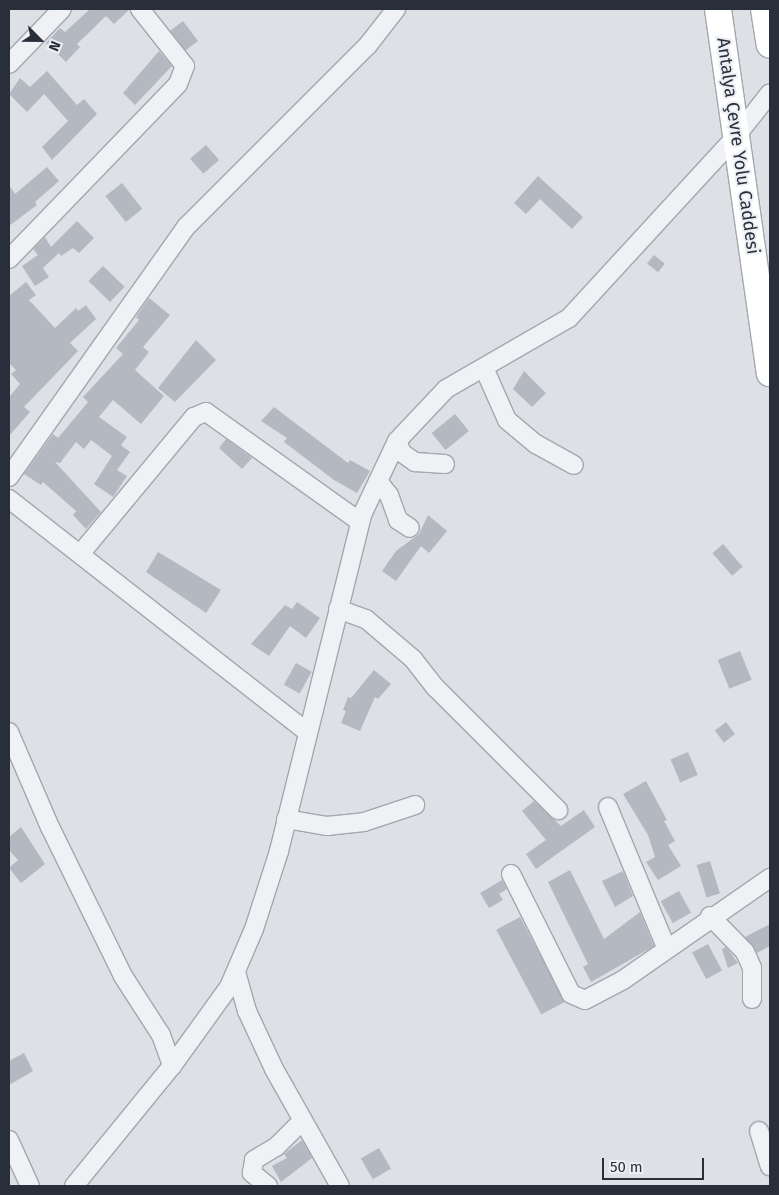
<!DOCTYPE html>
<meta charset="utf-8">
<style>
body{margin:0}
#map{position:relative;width:779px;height:1195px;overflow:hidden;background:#dde0e5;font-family:"Fira Sans",sans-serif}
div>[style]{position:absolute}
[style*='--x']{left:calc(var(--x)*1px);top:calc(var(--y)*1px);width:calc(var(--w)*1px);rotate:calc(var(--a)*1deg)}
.building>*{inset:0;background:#b4b9c1;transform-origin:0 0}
.roads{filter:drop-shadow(1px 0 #a3a7ae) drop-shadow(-1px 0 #a3a7ae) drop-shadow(0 1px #a3a7ae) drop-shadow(0 -1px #a3a7ae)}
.minor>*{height:18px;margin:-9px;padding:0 9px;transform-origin:9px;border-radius:9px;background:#eff1f4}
.highway>*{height:26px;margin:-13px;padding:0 13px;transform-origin:13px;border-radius:13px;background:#fff}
span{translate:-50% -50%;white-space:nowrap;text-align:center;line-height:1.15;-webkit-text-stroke:4px #eceff3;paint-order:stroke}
.street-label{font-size:18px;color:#282f3a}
.frame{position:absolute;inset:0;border:10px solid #282f3a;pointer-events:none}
.north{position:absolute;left:15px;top:15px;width:50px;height:50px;-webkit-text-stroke:4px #eceff3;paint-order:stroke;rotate:113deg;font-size:14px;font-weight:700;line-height:20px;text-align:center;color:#282f3a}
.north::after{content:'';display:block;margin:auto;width:18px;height:22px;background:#282f3a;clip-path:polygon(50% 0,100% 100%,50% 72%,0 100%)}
.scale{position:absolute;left:602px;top:1158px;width:102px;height:22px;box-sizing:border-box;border:2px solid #282f3a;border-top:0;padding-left:6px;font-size:15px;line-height:18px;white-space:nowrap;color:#282f3a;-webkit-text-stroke:4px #eceff3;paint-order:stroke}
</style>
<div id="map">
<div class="building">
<i style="clip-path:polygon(90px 9px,130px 9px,114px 24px,106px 16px,77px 44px,80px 47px,66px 62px,46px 43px,60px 28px,65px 32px)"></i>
<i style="left:183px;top:21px;width:25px;height:16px;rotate:53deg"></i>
<i style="clip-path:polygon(159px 51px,172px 66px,135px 105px,123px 93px)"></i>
<i style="clip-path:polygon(47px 71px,77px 105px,84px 99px,97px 114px,52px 160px,42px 147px,68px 121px,44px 94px,27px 112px,9px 94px,20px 78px,30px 87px)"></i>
<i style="left:206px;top:145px;width:20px;height:21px;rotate:49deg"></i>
<i style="clip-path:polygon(47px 167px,59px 181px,35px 202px,37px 205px,9px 226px,9px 185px,15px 194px)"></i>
<i style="clip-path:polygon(538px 176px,583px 217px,572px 229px,540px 199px,526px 214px,514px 203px)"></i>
<i style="left:122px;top:183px;width:33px;height:21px;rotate:52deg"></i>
<i style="clip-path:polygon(77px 221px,94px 238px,79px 253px,73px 248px,61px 256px,59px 253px,43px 268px,49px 277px,35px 286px,22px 266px,38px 255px,33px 249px,45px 237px,51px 247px)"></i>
<i style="left:654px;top:255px;width:14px;height:11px;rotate:39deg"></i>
<i style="left:103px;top:266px;width:30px;height:21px;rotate:44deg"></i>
<i style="clip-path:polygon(26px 282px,36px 295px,29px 300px,55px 328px,76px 308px,78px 311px,86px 305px,96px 319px,70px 343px,78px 351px,24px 407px,30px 412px,9px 436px,9px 397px,20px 384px,11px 374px,16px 370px,9px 363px,9px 296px)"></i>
<i style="clip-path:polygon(149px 298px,170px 315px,143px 347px,149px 352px,135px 370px,164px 396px,141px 424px,113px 400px,99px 417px,127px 437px,121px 445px,130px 452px,117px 470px,127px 476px,113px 497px,94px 484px,112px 456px,91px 440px,84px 449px,76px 442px,60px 463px,55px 462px,101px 512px,86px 529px,73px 515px,76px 511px,43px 482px,41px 485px,24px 474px,53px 434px,58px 438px,88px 402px,83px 397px,123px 354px,116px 348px,139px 320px,136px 317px)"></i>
<i style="clip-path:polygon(196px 340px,216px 360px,175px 402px,158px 388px)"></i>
<i style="clip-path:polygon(524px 371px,546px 393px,532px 407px,513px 389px)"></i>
<i style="clip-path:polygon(274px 407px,348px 463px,350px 460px,370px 471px,357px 493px,334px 480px,284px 442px,287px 438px,261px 421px)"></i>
<i style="left:455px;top:414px;width:22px;height:30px;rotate:51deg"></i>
<i style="clip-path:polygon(226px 439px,252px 458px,242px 469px,219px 448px)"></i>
<i style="clip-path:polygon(428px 515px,447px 531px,429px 553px,421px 546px,396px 581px,382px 571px,396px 551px,419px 534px)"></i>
<i style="left:723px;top:544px;width:30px;height:14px;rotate:49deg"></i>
<i style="clip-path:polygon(158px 552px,221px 590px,206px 613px,146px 572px)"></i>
<i style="clip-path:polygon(297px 602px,320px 618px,306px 638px,290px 626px,269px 656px,251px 644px,285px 605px,292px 609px)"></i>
<i style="left:740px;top:651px;width:31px;height:24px;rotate:68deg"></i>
<i style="left:296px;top:663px;width:18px;height:25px;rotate:29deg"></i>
<i style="clip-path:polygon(374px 670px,391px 684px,378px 699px,375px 697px,360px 731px,341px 723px,346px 711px,343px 710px,348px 697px,351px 698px)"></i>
<i style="left:726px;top:722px;width:15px;height:14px;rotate:53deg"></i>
<i style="left:688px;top:752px;width:25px;height:19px;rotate:67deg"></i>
<i style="clip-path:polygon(646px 781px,667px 820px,664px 821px,675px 841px,668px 845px,681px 866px,658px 880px,646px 862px,655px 857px,648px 835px,623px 794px)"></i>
<i style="clip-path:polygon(534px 801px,561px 826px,584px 810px,595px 827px,536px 869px,526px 854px,546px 840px,522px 811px)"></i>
<i style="clip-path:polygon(21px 827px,45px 864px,21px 883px,9px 868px,18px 860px,9px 850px,9px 837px)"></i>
<i style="left:710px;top:861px;width:34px;height:14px;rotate:73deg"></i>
<i style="clip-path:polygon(570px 870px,604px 939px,640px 912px,654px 946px,591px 982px,583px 967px,588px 964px,548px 882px)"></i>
<i style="clip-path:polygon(623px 871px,633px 896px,615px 907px,602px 881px)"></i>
<i style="clip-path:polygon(502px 880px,507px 889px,499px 894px,503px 900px,489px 908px,480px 893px)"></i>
<i style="left:679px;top:891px;width:25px;height:21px;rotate:61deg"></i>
<i style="left:520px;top:917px;width:96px;height:27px;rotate:62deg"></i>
<i style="clip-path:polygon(770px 924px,770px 946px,757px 953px,745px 937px)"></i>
<i style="left:708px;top:944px;width:30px;height:18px;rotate:62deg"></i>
<i style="clip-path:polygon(726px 947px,738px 963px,728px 968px,722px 949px)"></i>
<i style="clip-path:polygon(24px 1053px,33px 1071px,9px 1085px,9px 1061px)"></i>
<i style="clip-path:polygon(302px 1140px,312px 1158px,281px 1182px,272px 1166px,287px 1158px,284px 1154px)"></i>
<i style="left:379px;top:1148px;width:24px;height:21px;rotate:60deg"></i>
</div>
<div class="roads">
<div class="minor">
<i style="--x:9;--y:64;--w:76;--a:-46.1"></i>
<i style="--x:9;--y:259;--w:243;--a:-46"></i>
<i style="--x:178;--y:84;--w:19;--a:-69"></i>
<i style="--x:185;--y:66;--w:73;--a:-128.3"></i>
<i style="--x:484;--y:368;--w:57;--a:66.1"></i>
<i style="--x:507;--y:420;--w:38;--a:40"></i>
<i style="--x:536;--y:444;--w:43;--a:28.9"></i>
<i style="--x:397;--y:441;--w:13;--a:67"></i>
<i style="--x:402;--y:453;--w:16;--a:35"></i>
<i style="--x:415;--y:462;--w:30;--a:4"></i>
<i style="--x:9;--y:477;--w:308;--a:-54.7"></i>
<i style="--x:187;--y:226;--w:256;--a:-45"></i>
<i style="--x:368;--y:45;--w:46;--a:-52.1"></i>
<i style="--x:378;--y:481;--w:18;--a:52"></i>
<i style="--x:389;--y:495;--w:27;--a:70"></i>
<i style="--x:398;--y:520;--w:14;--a:34"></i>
<i style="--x:9;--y:499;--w:378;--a:38"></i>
<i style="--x:81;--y:553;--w:177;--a:-50.3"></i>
<i style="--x:194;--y:417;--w:13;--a:-23"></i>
<i style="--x:206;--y:412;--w:189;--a:35.5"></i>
<i style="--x:338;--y:609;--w:30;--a:20"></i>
<i style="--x:366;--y:619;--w:62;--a:40.4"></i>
<i style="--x:413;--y:659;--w:37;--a:52"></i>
<i style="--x:436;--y:688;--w:173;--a:45"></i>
<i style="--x:9;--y:732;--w:103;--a:66.7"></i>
<i style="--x:50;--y:827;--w:166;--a:63.9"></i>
<i style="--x:123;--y:976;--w:70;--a:57.2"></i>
<i style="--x:161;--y:1035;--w:33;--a:70"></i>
<i style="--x:608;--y:807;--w:152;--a:67.5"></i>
<i style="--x:286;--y:819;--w:42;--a:9.7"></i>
<i style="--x:327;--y:826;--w:37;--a:-6"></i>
<i style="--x:364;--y:822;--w:54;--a:-18.4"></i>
<i style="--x:511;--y:874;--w:134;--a:63.4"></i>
<i style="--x:571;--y:994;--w:15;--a:23"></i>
<i style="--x:585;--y:1000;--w:43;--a:-27.8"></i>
<i style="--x:623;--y:980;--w:179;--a:-34.8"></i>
<i style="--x:710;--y:916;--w:50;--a:45.8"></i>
<i style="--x:745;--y:952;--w:17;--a:66"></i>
<i style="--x:752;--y:968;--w:31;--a:90"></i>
<i style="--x:236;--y:972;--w:41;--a:74.2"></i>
<i style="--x:247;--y:1011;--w:64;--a:65"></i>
<i style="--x:274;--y:1069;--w:134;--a:60.6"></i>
<i style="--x:759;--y:1131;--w:37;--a:73"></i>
<i style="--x:9;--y:1140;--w:51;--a:65.5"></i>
<i style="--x:74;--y:1186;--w:155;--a:-50.8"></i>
<i style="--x:172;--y:1066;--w:97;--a:-54.2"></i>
<i style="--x:229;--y:987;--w:63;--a:-66.7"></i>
<i style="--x:254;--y:929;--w:82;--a:-72.2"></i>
<i style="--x:279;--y:851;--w:346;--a:-76.1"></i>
<i style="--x:362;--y:515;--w:82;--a:-64.7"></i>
<i style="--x:397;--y:441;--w:71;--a:-46.7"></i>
<i style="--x:446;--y:389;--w:142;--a:-30"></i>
<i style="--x:569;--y:318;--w:248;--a:-47.4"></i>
<i style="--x:737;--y:135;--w:53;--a:-51.8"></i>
<i style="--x:268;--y:1186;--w:21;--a:-141"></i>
<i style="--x:252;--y:1173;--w:13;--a:-81"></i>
<i style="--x:254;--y:1160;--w:26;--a:-31"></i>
<i style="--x:276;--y:1147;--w:37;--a:-45"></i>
</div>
<div class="highway">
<i style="--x:718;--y:9;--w:368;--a:81.9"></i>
<i style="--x:764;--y:9;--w:36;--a:81"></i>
</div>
</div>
<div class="street-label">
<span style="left:738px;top:146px;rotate:82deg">Antalya Çevre Yolu Caddesi</span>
</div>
<div class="frame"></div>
<div class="north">N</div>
<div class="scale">50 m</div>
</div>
